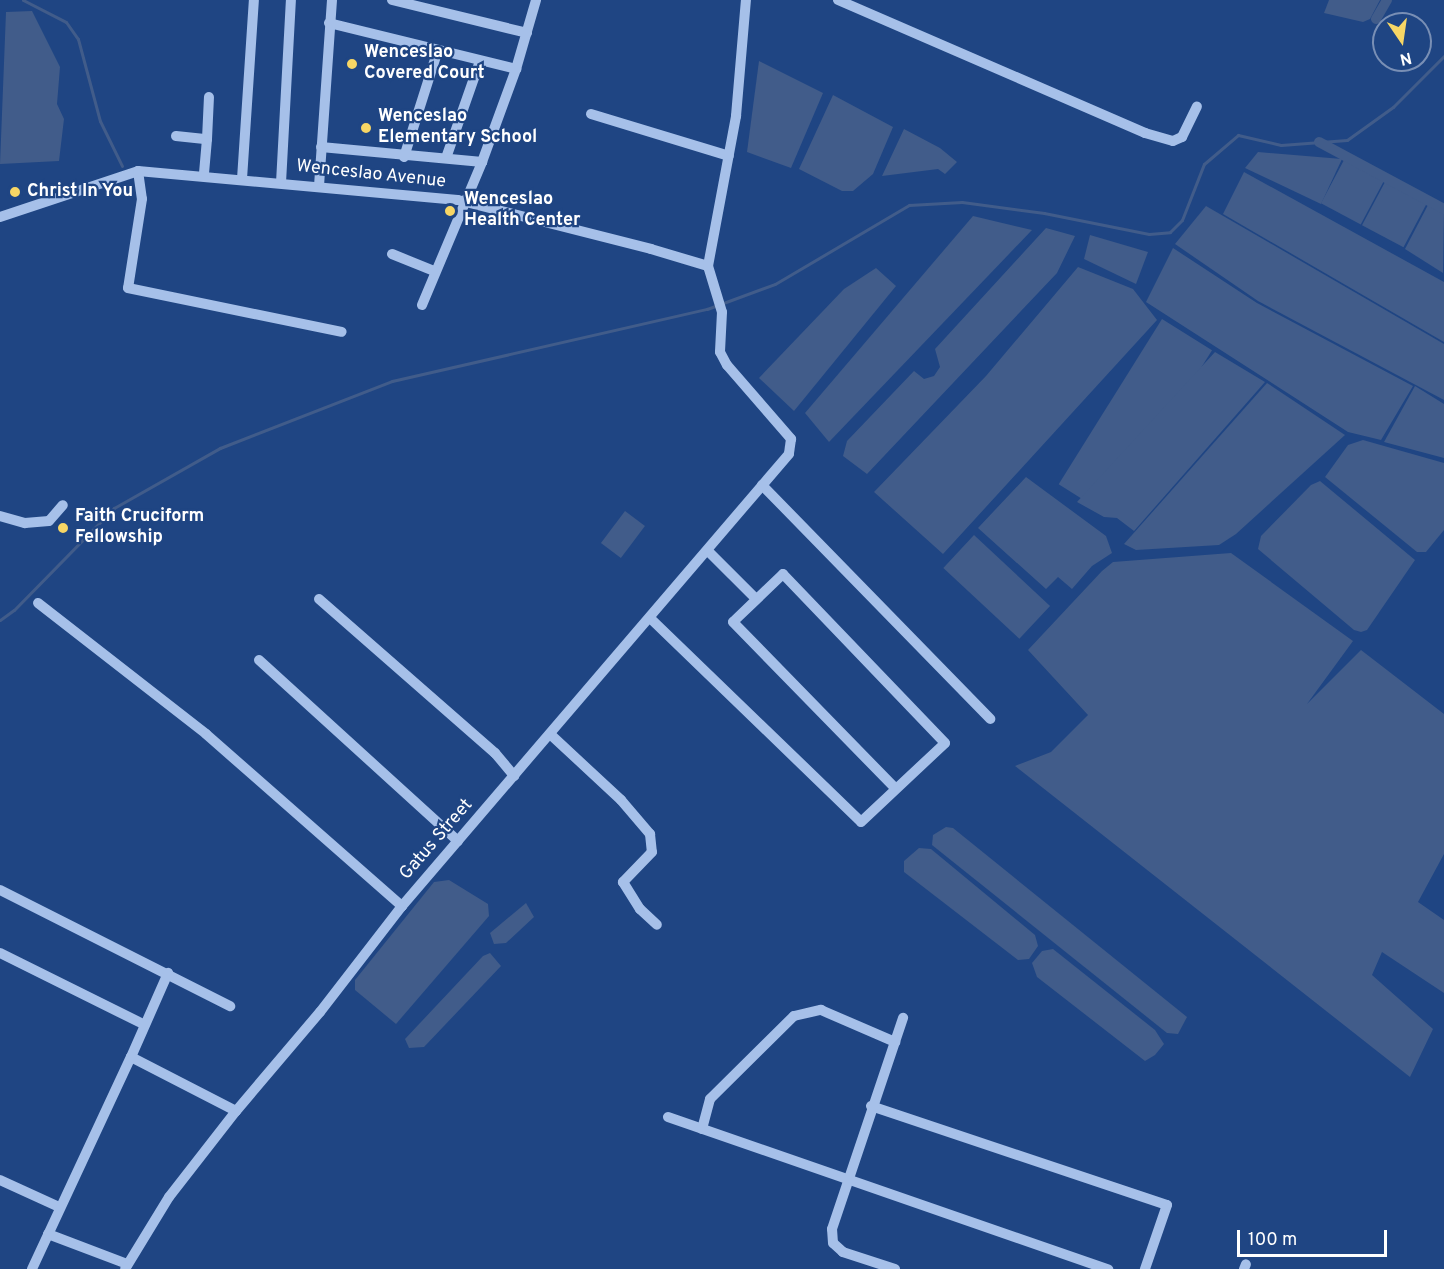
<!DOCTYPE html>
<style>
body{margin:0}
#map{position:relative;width:1444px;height:1269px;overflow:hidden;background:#1f4583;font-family:Overpass,sans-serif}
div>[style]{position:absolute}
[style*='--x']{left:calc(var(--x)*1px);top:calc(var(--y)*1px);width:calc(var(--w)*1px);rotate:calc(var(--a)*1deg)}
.water>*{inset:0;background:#415c8a;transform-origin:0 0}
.stream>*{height:3px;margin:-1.5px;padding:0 1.5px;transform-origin:1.5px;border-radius:1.5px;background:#415c8a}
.canal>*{height:10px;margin:-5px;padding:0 5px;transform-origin:5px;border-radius:5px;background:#415c8a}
.minor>*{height:10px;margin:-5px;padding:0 5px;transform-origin:5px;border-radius:5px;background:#a6c0e9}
.dots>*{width:16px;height:16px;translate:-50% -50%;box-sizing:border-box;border:3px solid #1f4583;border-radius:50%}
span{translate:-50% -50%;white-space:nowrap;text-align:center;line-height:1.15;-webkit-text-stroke:4.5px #1f4583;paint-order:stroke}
.poi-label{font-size:18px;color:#fff;font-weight:700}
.left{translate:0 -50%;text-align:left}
.street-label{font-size:18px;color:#fff}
.north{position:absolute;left:1372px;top:12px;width:60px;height:60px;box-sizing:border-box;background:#1f4583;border:2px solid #798fb5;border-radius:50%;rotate:167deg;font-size:16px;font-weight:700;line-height:24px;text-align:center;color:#fff}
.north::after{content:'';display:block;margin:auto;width:21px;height:27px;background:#f7d665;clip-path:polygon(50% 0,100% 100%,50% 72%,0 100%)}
.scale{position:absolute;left:1237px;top:1230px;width:150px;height:27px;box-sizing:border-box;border:3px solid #fff;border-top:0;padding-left:8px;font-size:18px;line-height:21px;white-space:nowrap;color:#fff;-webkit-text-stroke:4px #1f4583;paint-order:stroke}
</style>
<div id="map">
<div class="water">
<i style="clip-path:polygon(1329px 0,1380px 0,1370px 19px,1363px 22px,1324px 13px)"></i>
<i style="clip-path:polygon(32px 11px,60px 67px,57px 104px,64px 119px,59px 161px,0 164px,6px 12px)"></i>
<i style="clip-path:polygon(759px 61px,823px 93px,791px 168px,747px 152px)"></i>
<i style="clip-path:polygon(833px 95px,893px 127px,873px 174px,853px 191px,842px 191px,799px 169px)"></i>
<i style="clip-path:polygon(904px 129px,940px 148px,957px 162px,945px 174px,938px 169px,882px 176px)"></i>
<i style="clip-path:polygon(1258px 152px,1342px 159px,1321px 204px,1245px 168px)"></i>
<i style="left:1344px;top:160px;width:45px;height:49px;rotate:28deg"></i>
<i style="clip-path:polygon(1244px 172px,1444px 282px,1444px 342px,1223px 214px)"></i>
<i style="left:1385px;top:182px;width:47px;height:49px;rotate:28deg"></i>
<i style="clip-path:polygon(1429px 203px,1444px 212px,1443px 273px,1405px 249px)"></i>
<i style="clip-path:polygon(1206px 206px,1444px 344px,1444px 400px,1258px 301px,1175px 244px)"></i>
<i style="clip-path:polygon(973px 216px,1032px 230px,829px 442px,805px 413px)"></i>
<i style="clip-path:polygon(1046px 228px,1075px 236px,1057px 273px,867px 474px,843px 456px,847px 441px,914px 371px,924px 379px,934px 376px,940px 367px,935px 349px)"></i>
<i style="clip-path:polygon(1090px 235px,1148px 252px,1136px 284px,1084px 259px)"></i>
<i style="clip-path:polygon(1173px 248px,1257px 303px,1413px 386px,1381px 440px,1348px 432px,1146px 302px)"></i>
<i style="clip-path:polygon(1078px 267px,1133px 289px,1157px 320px,943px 554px,874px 492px,986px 376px)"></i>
<i style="clip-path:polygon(876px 268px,896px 286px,794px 411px,759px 378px,844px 289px)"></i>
<i style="left:1162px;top:319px;width:59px;height:195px;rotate:32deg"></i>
<i style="clip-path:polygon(1215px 352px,1265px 382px,1134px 531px,1117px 518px,1104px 517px,1077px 502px)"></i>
<i style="clip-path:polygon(1267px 383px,1345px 435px,1236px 534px,1219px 545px,1136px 550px,1124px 544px)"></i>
<i style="clip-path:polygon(1415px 386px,1444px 404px,1444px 458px,1384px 442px)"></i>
<i style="clip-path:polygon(1363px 440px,1444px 463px,1444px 530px,1426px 552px,1417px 552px,1325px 477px,1348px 445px)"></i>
<i style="clip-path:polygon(1026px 477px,1106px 536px,1112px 553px,1092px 566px,1072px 589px,1058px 577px,1046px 589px,978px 528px)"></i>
<i style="clip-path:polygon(1320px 481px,1415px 560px,1367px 630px,1361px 632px,1354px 630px,1258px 549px,1261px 536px,1311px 485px)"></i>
<i style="left:625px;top:511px;width:25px;height:40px;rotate:37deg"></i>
<i style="left:974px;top:535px;width:104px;height:45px;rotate:43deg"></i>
<i style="clip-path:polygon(1231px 553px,1353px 641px,1307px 704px,1361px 650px,1444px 714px,1444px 854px,1418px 902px,1444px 920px,1444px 993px,1382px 952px,1372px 975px,1433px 1029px,1410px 1077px,1015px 766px,1051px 752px,1088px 715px,1028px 650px,1102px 571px,1113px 562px)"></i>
<i style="clip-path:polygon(946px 827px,953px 828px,1187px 1017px,1178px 1034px,1167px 1033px,932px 845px,933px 835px)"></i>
<i style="clip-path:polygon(919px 848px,931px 849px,1035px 935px,1038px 946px,1029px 959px,1018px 960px,904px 872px,904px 861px)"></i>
<i style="clip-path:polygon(449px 880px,488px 904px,489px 916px,396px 1024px,355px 990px,355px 980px,434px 882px)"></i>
<i style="clip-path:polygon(526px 903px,534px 917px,506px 943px,494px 944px,490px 933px)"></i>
<i style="clip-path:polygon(1053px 949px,1155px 1030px,1164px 1044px,1155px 1055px,1145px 1061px,1037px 977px,1032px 963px,1042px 951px)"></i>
<i style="clip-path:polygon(490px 953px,501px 966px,424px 1047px,409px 1048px,405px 1039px,483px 956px)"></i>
</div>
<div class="stream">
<i style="--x:23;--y:0;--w:48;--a:27.1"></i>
<i style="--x:66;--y:22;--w:21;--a:55"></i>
<i style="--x:78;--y:39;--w:85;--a:75"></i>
<i style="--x:100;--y:121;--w:50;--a:63.9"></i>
<i style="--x:0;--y:620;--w:17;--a:-36"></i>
<i style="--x:14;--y:610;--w:143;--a:-45.6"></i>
<i style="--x:114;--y:508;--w:122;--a:-29.5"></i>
<i style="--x:220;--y:448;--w:185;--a:-21.3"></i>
<i style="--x:392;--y:381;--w:323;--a:-12.9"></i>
<i style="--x:707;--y:309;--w:72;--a:-20.2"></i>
<i style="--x:775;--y:284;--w:156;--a:-30.5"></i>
<i style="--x:909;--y:205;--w:53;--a:-3.2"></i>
<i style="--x:962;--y:202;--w:83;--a:7.6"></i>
<i style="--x:1044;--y:213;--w:107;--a:11.3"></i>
<i style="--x:1149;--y:234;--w:21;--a:-5"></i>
<i style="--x:1170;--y:232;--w:17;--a:-45"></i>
<i style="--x:1182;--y:220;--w:60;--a:-68.6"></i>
<i style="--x:1204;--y:164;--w:45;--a:-40.5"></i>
<i style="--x:1238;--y:135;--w:44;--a:13.1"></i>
<i style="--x:1281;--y:145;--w:66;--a:-4.3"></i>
<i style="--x:1347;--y:140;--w:57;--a:-35.7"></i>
<i style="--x:1393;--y:107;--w:72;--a:-45"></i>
</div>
<div class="canal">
<i style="--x:1376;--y:19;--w:22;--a:-60"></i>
<i style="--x:1319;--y:142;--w:142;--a:28.2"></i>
</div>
<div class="minor">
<i style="--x:392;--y:0;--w:139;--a:13.7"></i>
<i style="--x:838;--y:0;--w:335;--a:23.4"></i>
<i style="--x:1145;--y:133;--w:29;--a:16"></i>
<i style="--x:1173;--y:141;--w:10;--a:-24"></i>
<i style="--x:1182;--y:137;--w:34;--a:-64"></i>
<i style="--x:329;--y:23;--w:193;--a:13.8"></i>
<i style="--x:591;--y:114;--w:144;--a:16.9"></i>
<i style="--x:176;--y:136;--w:31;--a:6"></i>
<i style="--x:207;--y:139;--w:37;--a:95"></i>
<i style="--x:207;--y:139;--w:42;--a:-87.3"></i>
<i style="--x:321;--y:147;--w:162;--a:5.3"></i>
<i style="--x:404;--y:157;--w:112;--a:-72.4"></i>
<i style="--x:446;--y:158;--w:103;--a:-70.7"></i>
<i style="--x:138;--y:171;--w:28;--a:82"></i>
<i style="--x:142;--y:199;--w:90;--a:98.9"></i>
<i style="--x:128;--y:288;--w:218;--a:11.6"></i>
<i style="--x:242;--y:179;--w:179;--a:-86.2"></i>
<i style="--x:281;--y:183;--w:183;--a:-86.9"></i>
<i style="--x:319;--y:186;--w:186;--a:-86"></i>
<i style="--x:0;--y:217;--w:145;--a:-18.4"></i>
<i style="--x:138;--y:171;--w:321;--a:5.2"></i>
<i style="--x:458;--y:200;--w:199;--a:14.2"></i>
<i style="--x:651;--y:249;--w:59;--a:16.6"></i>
<i style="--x:708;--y:266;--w:48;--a:73.1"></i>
<i style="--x:722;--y:312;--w:40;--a:92.9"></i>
<i style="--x:720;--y:352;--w:15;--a:62"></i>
<i style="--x:727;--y:365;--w:98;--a:49.1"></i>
<i style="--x:791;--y:439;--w:15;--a:98"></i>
<i style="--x:789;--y:454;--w:595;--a:130.57"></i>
<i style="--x:402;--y:906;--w:134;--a:127.7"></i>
<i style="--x:320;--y:1012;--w:130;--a:130.3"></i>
<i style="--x:236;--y:1111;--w:109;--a:127.9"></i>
<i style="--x:169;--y:1197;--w:84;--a:121.4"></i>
<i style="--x:392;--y:254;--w:45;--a:22"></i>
<i style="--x:708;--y:266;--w:153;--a:-79.4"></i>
<i style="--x:736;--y:116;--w:116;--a:-85.1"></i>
<i style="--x:422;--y:305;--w:155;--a:-67.2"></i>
<i style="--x:482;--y:162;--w:99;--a:-69.9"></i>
<i style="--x:516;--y:69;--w:72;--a:-73.8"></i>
<i style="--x:762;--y:485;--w:327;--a:45.7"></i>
<i style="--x:0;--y:516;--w:26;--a:16"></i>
<i style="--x:25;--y:523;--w:24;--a:-5"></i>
<i style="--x:49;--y:521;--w:21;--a:-49"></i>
<i style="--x:708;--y:551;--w:68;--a:45"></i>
<i style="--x:319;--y:599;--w:234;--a:41.2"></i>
<i style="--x:495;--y:753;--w:30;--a:50"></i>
<i style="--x:38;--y:603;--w:213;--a:37.9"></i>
<i style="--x:206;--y:734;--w:261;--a:41.3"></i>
<i style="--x:650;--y:618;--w:293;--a:44"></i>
<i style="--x:861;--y:822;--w:115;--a:-43.2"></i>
<i style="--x:945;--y:743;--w:234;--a:-133.8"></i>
<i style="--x:783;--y:574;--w:69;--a:136.2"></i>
<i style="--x:733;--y:622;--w:232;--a:45.7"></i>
<i style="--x:259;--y:660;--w:269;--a:42.3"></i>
<i style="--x:550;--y:734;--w:97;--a:42.9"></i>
<i style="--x:621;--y:800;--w:45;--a:49.5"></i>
<i style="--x:650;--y:834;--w:18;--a:84"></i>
<i style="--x:652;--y:852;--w:42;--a:134"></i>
<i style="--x:623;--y:882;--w:32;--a:58"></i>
<i style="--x:640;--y:909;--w:23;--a:43"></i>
<i style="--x:0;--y:890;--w:258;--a:26.8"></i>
<i style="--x:0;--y:953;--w:160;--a:26.4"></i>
<i style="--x:131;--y:1057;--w:92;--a:-66.2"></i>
<i style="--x:871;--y:1106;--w:312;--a:18.5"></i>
<i style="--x:1167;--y:1205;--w:68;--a:109"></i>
<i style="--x:668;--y:1117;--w:466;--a:19.1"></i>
<i style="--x:702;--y:1129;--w:31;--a:-75"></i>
<i style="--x:710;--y:1099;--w:118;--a:-44.7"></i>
<i style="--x:794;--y:1016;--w:28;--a:-13"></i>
<i style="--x:821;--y:1010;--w:81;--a:23.4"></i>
<i style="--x:0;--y:1180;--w:65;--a:24.6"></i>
<i style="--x:48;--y:1234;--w:85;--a:20.8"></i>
<i style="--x:32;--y:1269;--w:234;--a:-65"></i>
<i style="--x:131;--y:1057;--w:118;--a:27.2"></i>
<i style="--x:895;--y:1269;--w:55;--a:-161.9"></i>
<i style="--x:843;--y:1252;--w:13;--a:-138"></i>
<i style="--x:833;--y:1243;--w:14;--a:-94"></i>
<i style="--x:832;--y:1229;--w:223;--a:-71.4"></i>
<i style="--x:1244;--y:1269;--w:5;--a:-68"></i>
</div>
<div class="dots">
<i style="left:352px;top:64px;background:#f7d665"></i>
<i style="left:366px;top:128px;background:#f7d665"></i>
<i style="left:15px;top:192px;background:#f7d665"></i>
<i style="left:450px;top:211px;background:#f7d665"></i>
<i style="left:63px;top:528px;background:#f7d665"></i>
</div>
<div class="poi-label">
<span class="left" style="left:364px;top:64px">Wenceslao<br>Covered Court</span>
<span class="left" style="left:378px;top:128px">Wenceslao<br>Elementary School</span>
<span class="left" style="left:27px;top:192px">Christ In You</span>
<span class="left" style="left:464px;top:211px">Wenceslao<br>Health Center</span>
<span class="left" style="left:75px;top:528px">Faith Cruciform<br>Fellowship</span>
</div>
<div class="street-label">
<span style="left:371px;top:175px;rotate:6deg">Wenceslao Avenue</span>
<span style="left:437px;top:840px;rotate:-49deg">Gatus Street</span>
</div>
<div class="north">N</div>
<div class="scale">100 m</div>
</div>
